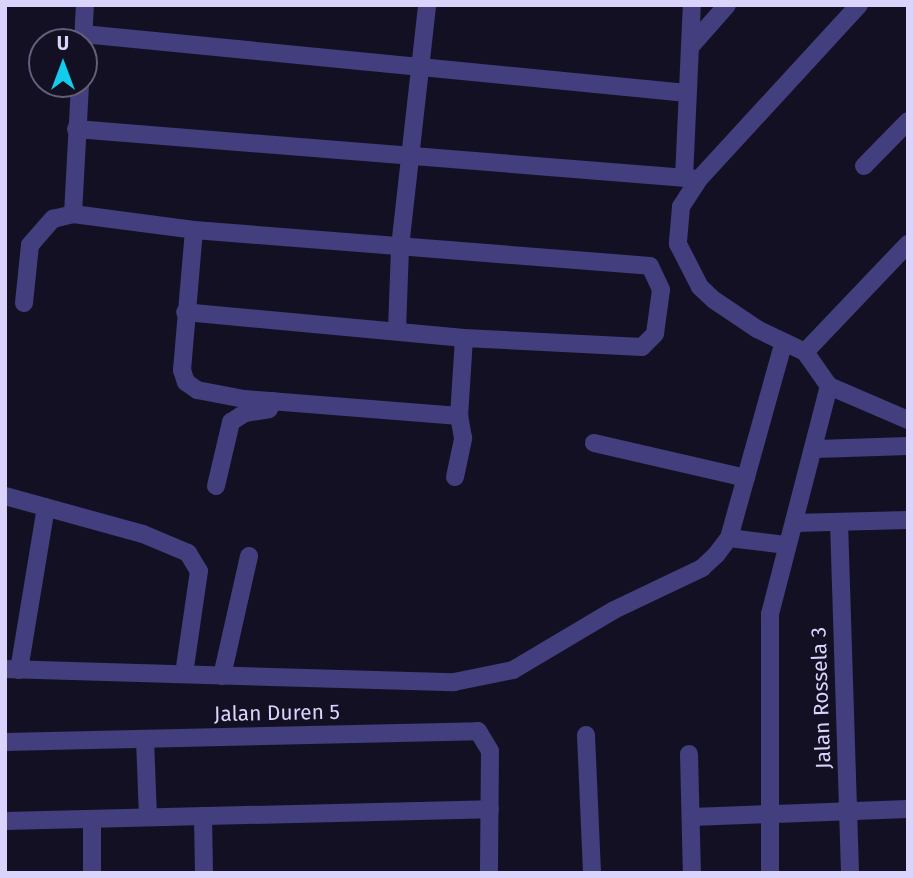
<!DOCTYPE html>
<style>
body{margin:0}
#map{position:relative;width:913px;height:878px;overflow:hidden;background:#141023;font-family:"Fira Sans",sans-serif}
div>[style]{position:absolute}
[style*='--x']{left:calc(var(--x)*1px);top:calc(var(--y)*1px);width:calc(var(--w)*1px);rotate:calc(var(--a)*1deg)}
.minor>*{height:18px;margin:-9px;padding:0 9px;transform-origin:9px;border-radius:9px;background:#433e7e}
span{translate:-50% -50%;white-space:nowrap;text-align:center;line-height:1.15;-webkit-text-stroke:5px #141023;paint-order:stroke}
.street-label{font-size:21px;color:#dad4fc}
.frame{position:absolute;inset:0;border:7px solid #dad4fc;pointer-events:none}
.north{position:absolute;left:28px;top:28px;width:70px;height:70px;box-sizing:border-box;background:#141023;border:2px solid #635e7a;border-radius:50%;rotate:0deg;font-size:19px;font-weight:700;line-height:28px;text-align:center;color:#dad4fc}
.north::after{content:'';display:block;margin:auto;width:24px;height:32px;background:#11cceb;clip-path:polygon(50% 0,100% 100%,50% 72%,0 100%)}
</style>
<div id="map">
<div class="minor">
<i style="--x:859;--y:5;--w:236;--a:132.6"></i>
<i style="--x:699;--y:179;--w:33;--a:123"></i>
<i style="--x:681;--y:207;--w:37;--a:95"></i>
<i style="--x:678;--y:244;--w:48;--a:62.9"></i>
<i style="--x:700;--y:287;--w:19;--a:43"></i>
<i style="--x:714;--y:300;--w:52;--a:34"></i>
<i style="--x:757;--y:329;--w:53;--a:25.6"></i>
<i style="--x:805;--y:352;--w:42;--a:54.8"></i>
<i style="--x:829;--y:386;--w:86;--a:23.3"></i>
<i style="--x:83;--y:34;--w:607;--a:5.58"></i>
<i style="--x:83;--y:42;--w:37;--a:-87"></i>
<i style="--x:690;--y:47;--w:56;--a:-48.6"></i>
<i style="--x:76;--y:129;--w:625;--a:4.59"></i>
<i style="--x:864;--y:166;--w:63;--a:-45.6"></i>
<i style="--x:684;--y:178;--w:173;--a:-87.4"></i>
<i style="--x:73;--y:214;--w:130;--a:-86.9"></i>
<i style="--x:194;--y:230;--w:141;--a:94.9"></i>
<i style="--x:182;--y:370;--w:13;--a:72"></i>
<i style="--x:186;--y:382;--w:14;--a:36"></i>
<i style="--x:197;--y:390;--w:48;--a:10.8"></i>
<i style="--x:244;--y:399;--w:216;--a:4.5"></i>
<i style="--x:459;--y:416;--w:78;--a:-86.3"></i>
<i style="--x:24;--y:303;--w:58;--a:-84.1"></i>
<i style="--x:30;--y:245;--w:35;--a:-49"></i>
<i style="--x:53;--y:219;--w:21;--a:-14"></i>
<i style="--x:73;--y:214;--w:122;--a:7.5"></i>
<i style="--x:194;--y:230;--w:457;--a:4.5"></i>
<i style="--x:650;--y:266;--w:26;--a:65"></i>
<i style="--x:661;--y:290;--w:44;--a:97.8"></i>
<i style="--x:655;--y:334;--w:18;--a:135"></i>
<i style="--x:642;--y:347;--w:178;--a:-177.1"></i>
<i style="--x:464;--y:338;--w:280;--a:-174.7"></i>
<i style="--x:397;--y:330;--w:83;--a:-87.9"></i>
<i style="--x:400;--y:247;--w:244;--a:-83.6"></i>
<i style="--x:805;--y:352;--w:149;--a:-46.4"></i>
<i style="--x:594;--y:443;--w:156;--a:13"></i>
<i style="--x:816;--y:449;--w:92;--a:-1.9"></i>
<i style="--x:455;--y:477;--w:40;--a:-78"></i>
<i style="--x:463;--y:438;--w:22;--a:-100"></i>
<i style="--x:216;--y:486;--w:66;--a:-76.8"></i>
<i style="--x:231;--y:422;--w:17;--a:-33"></i>
<i style="--x:245;--y:413;--w:24;--a:-9"></i>
<i style="--x:269;--y:409;--w:9;--a:-63"></i>
<i style="--x:5;--y:496;--w:143;--a:15.4"></i>
<i style="--x:143;--y:534;--w:49;--a:22.9"></i>
<i style="--x:188;--y:553;--w:21;--a:59"></i>
<i style="--x:199;--y:571;--w:104;--a:98.3"></i>
<i style="--x:839;--y:522;--w:351;--a:88.2"></i>
<i style="--x:794;--y:523;--w:114;--a:-1.5"></i>
<i style="--x:729;--y:538;--w:57;--a:7"></i>
<i style="--x:5;--y:669;--w:449;--a:1.7"></i>
<i style="--x:454;--y:682;--w:60;--a:-11.5"></i>
<i style="--x:513;--y:670;--w:117;--a:-30.7"></i>
<i style="--x:614;--y:610;--w:98;--a:-25.5"></i>
<i style="--x:702;--y:568;--w:19;--a:-43"></i>
<i style="--x:716;--y:555;--w:21;--a:-53"></i>
<i style="--x:729;--y:538;--w:201;--a:-74.4"></i>
<i style="--x:19;--y:670;--w:165;--a:-80.6"></i>
<i style="--x:222;--y:676;--w:123;--a:-77.3"></i>
<i style="--x:586;--y:735;--w:138;--a:87.5"></i>
<i style="--x:145;--y:739;--w:78;--a:87.8"></i>
<i style="--x:5;--y:742;--w:473;--a:-1.3"></i>
<i style="--x:478;--y:731;--w:23;--a:59"></i>
<i style="--x:490;--y:751;--w:122;--a:90.5"></i>
<i style="--x:689;--y:754;--w:119;--a:88.6"></i>
<i style="--x:203;--y:816;--w:57;--a:89"></i>
<i style="--x:691;--y:817;--w:217;--a:-2.1"></i>
<i style="--x:92;--y:819;--w:54;--a:90"></i>
<i style="--x:5;--y:821;--w:485;--a:-1.4"></i>
<i style="--x:770;--y:873;--w:259;--a:-90"></i>
<i style="--x:770;--y:614;--w:236;--a:-75.5"></i>
</div>
<div class="street-label">
<span style="left:821px;top:698px;rotate:-92deg">Jalan Rossela 3</span>
<span style="left:277px;top:713px;rotate:-1deg">Jalan Duren 5</span>
</div>
<div class="frame"></div>
<div class="north">U</div>
</div>
